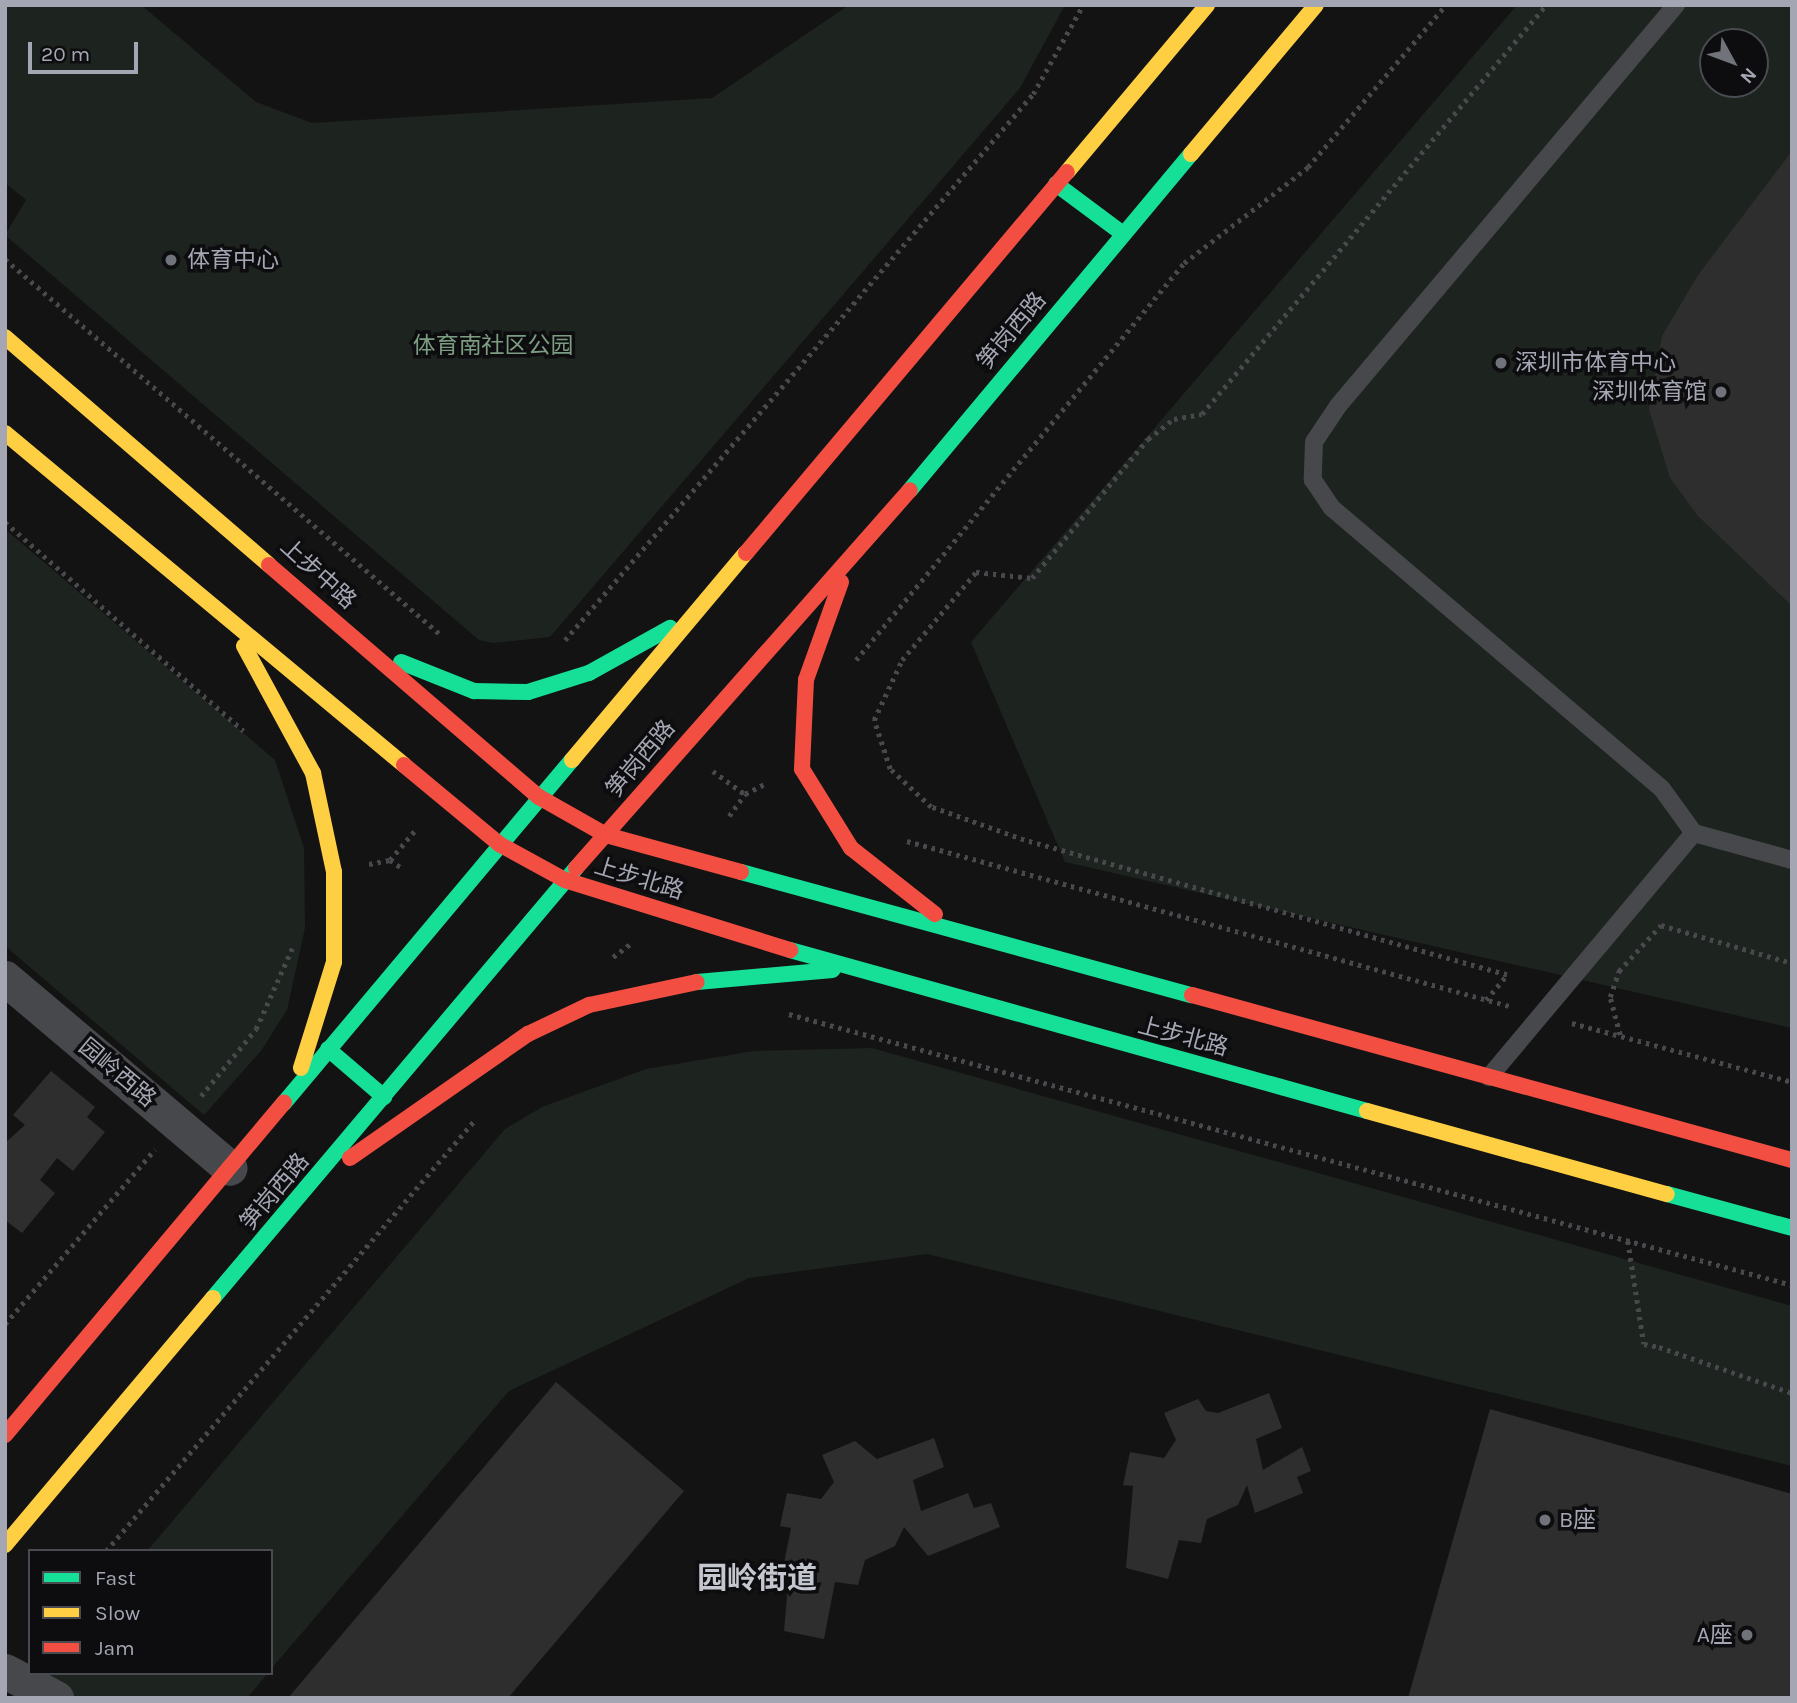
<!DOCTYPE html>
<meta charset="utf-8">
<style>
body{margin:0}
#map{position:relative;width:1797px;height:1703px;overflow:hidden;background:#131313;font-family:Karla,"Noto Sans SC",sans-serif}
div>[style]{position:absolute}
[style*='--x']{left:calc(var(--x)*1px);top:calc(var(--y)*1px);width:calc(var(--w)*1px);rotate:calc(var(--a)*1deg)}
.green>*{inset:0;background:#1d231e}
.building>*{inset:0;background:#2e2e2e}
.path>*{height:4.5px;margin-top:-2.25px;transform-origin:0;background:repeating-linear-gradient(90deg,#49494d 0 3.5px,transparent 0 8.5px)}
.lane>*{height:18px;margin:-9px;padding:0 9px;transform-origin:9px;border-radius:9px;background:#47484b}
.street>*{height:35px;margin:-17.5px;padding:0 17.5px;transform-origin:17.5px;border-radius:17.5px;background:#47484b}
.fast>*{height:16px;margin:-8px;padding:0 8px;transform-origin:8px;border-radius:8px;background:#16e098}
.slow>*{height:16px;margin:-8px;padding:0 8px;transform-origin:8px;border-radius:8px;background:#ffcf43}
.jam>*{height:16px;margin:-8px;padding:0 8px;transform-origin:8px;border-radius:8px;background:#f24e42}
.path-bridge>*{height:4.5px;margin-top:-2.25px;transform-origin:0;background:repeating-linear-gradient(90deg,#49494d 0 3.5px,transparent 0 8.5px)}
.dots>*{width:19px;height:19px;translate:-50% -50%;box-sizing:border-box;border:4px solid #0d0d0f;border-radius:50%}
span{translate:-50% -50%;white-space:nowrap;text-align:center;line-height:1.15;-webkit-text-stroke:7px #0d0d0f;paint-order:stroke}
.poi-label{font-size:23px;color:#a4a7b3}
.left{translate:0 -50%;text-align:left}
.right{translate:-100% -50%;text-align:right}
.street-label{font-size:23px;color:#a4a7b3}
.park-label{font-size:23px;color:#7c9d82}
.district-label{font-size:30px;color:#c5c7d0;font-weight:700}
.frame{position:absolute;inset:0;border:7px solid #a4a7b3;pointer-events:none}
.legend{position:absolute;left:28px;top:1549px;width:245px;height:126px;box-sizing:border-box;background:#0d0d0f;border:2px solid #494b51;margin:0;padding:9px 12px;list-style:none;font-size:21px;color:#a4a7b3}
.legend li{display:flex;align-items:center;gap:14px;height:35px}
.legend b{width:35px;border:2px solid #494b51}
.north{position:absolute;left:1699px;top:28px;width:70px;height:70px;box-sizing:border-box;background:#0d0d0f;border:2px solid #494b51;border-radius:50%;rotate:131deg;font-size:19px;font-weight:700;line-height:28px;text-align:center;color:#a4a7b3}
.north::after{content:'';display:block;margin:auto;width:24px;height:32px;background:#71737b;clip-path:polygon(50% 0,100% 100%,50% 72%,0 100%)}
.scale{position:absolute;left:28px;top:42px;width:110px;height:32px;box-sizing:border-box;border:4px solid #a4a7b3;border-top:0;padding-left:9px;font-size:21px;line-height:24px;white-space:nowrap;color:#a4a7b3;-webkit-text-stroke:5px #0d0d0f;paint-order:stroke}
</style>
<div id="map">
<div class="green">
<i style="clip-path:polygon(5px 5px,141px 5px,256px 102px,312px 123px,712px 98px,849px 5px,1065px 5px,1020px 88px,550px 637px,493px 643px,479px 640px,5px 235px,26px 200px,5px 183px)"></i>
<i style="clip-path:polygon(evenodd,1517px 5px,1792px 5px,1792px 1028px,1065px 862px,971px 642px,1517px 5px,1713px 42px,1755px 42px,1755px 84px,1713px 84px,1713px 42px)"></i>
<i style="clip-path:polygon(5px 529px,275px 760px,304px 848px,305px 928px,287px 1010px,261px 1051px,204px 1115px,5px 946px)"></i>
<i style="clip-path:polygon(872px 1048px,1792px 1306px,1792px 1466px,927px 1254px,749px 1278px,509px 1391px,271px 1669px,271px 1551px,147px 1551px,505px 1129px,542px 1107px,646px 1069px,754px 1051px)"></i>
<i style="clip-path:polygon(43px 1673px,268px 1673px,247px 1698px,22px 1698px)"></i>
</div>
<div class="building">
<i style="clip-path:polygon(1792px 151px,1792px 606px,1698px 516px,1670px 478px,1649px 409px,1662px 336px,1698px 275px)"></i>
<i style="clip-path:polygon(51px 1071px,95px 1107px,87px 1117px,105px 1132px,73px 1171px,57px 1158px,40px 1180px,55px 1193px,22px 1233px,5px 1220px,5px 1143px,25px 1125px,13px 1115px)"></i>
<i style="clip-path:polygon(556px 1382px,684px 1491px,508px 1698px,288px 1698px)"></i>
<i style="clip-path:polygon(1269px 1393px,1282px 1428px,1256px 1439px,1263px 1470px,1302px 1447px,1311px 1471px,1297px 1477px,1303px 1493px,1255px 1513px,1247px 1485px,1238px 1505px,1207px 1519px,1201px 1543px,1179px 1540px,1168px 1579px,1126px 1568px,1133px 1486px,1123px 1485px,1130px 1452px,1164px 1458px,1176px 1440px,1164px 1413px,1198px 1399px,1206px 1411px,1218px 1413px)"></i>
<i style="clip-path:polygon(1490px 1409px,1792px 1494px,1792px 1698px,1408px 1698px)"></i>
<i style="clip-path:polygon(934px 1438px,944px 1467px,913px 1480px,921px 1511px,968px 1493px,974px 1508px,991px 1503px,1000px 1527px,928px 1556px,904px 1527px,895px 1546px,865px 1560px,858px 1585px,835px 1582px,824px 1639px,784px 1631px,789px 1573px,782px 1573px,791px 1528px,780px 1526px,787px 1493px,821px 1499px,834px 1482px,822px 1455px,855px 1441px,877px 1459px)"></i>
</div>
<div class="path">
<i style="--x:5;--y:259;--w:576;--a:40.77"></i>
<i style="--x:5;--y:522;--w:317;--a:41.2"></i>
<i style="--x:565;--y:640;--w:719;--a:-49.4"></i>
<i style="--x:1033;--y:94;--w:102;--a:-60.7"></i>
<i style="--x:856;--y:660;--w:515;--a:-50.44"></i>
<i style="--x:1184;--y:263;--w:157;--a:-37.7"></i>
<i style="--x:1308;--y:167;--w:213;--a:-49.6"></i>
<i style="--x:713;--y:771;--w:39;--a:36"></i>
<i style="--x:729;--y:816;--w:27;--a:-54"></i>
<i style="--x:745;--y:794;--w:25;--a:-27"></i>
<i style="--x:907;--y:841;--w:628;--a:15.32"></i>
<i style="--x:390;--y:860;--w:14;--a:34"></i>
<i style="--x:369;--y:864;--w:21;--a:-11"></i>
<i style="--x:390;--y:860;--w:40;--a:-50"></i>
<i style="--x:613;--y:957;--w:21;--a:-37"></i>
<i style="--x:1486;--y:1000;--w:33;--a:-50"></i>
<i style="--x:1507;--y:975;--w:502;--a:-164.38"></i>
<i style="--x:1024;--y:840;--w:99;--a:-160.5"></i>
<i style="--x:931;--y:807;--w:56;--a:-137.2"></i>
<i style="--x:890;--y:769;--w:52;--a:-108.1"></i>
<i style="--x:874;--y:720;--w:66;--a:-65"></i>
<i style="--x:902;--y:660;--w:115;--a:-49.9"></i>
<i style="--x:976;--y:572;--w:56;--a:6.1"></i>
<i style="--x:1032;--y:578;--w:181;--a:-50.2"></i>
<i style="--x:1148;--y:439;--w:33;--a:-38"></i>
<i style="--x:1174;--y:419;--w:28;--a:-10"></i>
<i style="--x:1202;--y:414;--w:534;--a:-49.93"></i>
<i style="--x:789;--y:1014;--w:1039;--a:15.12"></i>
<i style="--x:1572;--y:1023;--w:228;--a:15"></i>
<i style="--x:1620;--y:1035;--w:39;--a:-105"></i>
<i style="--x:1610;--y:997;--w:28;--a:-71"></i>
<i style="--x:1619;--y:971;--w:62;--a:-47.6"></i>
<i style="--x:1661;--y:925;--w:136;--a:16.2"></i>
<i style="--x:201;--y:1096;--w:87;--a:-50.6"></i>
<i style="--x:256;--y:1029;--w:93;--a:-65.9"></i>
<i style="--x:1628;--y:1241;--w:104;--a:81.2"></i>
<i style="--x:1644;--y:1344;--w:15;--a:11"></i>
<i style="--x:5;--y:1324;--w:230;--a:-49.4"></i>
<i style="--x:106;--y:1551;--w:566;--a:-49.44"></i>
</div>
<div class="lane">
<i style="--x:1676;--y:5;--w:524;--a:130.13"></i>
<i style="--x:1338;--y:406;--w:43;--a:123.7"></i>
<i style="--x:1314;--y:442;--w:38;--a:92"></i>
<i style="--x:1313;--y:480;--w:34;--a:56"></i>
<i style="--x:1332;--y:508;--w:433;--a:40.4"></i>
<i style="--x:1662;--y:789;--w:54;--a:54"></i>
<i style="--x:1694;--y:833;--w:102;--a:15.4"></i>
<i style="--x:1489;--y:1077;--w:319;--a:-50"></i>
</div>
<div class="street">
<i style="--x:5;--y:978;--w:294;--a:40.2"></i>
<i style="--x:5;--y:1671;--w:58;--a:27.9"></i>
</div>
<div class="fast">
<i style="--x:1056;--y:184;--w:84;--a:36.7"></i>
<i style="--x:910;--y:490;--w:438;--a:-50.1"></i>
<i style="--x:401;--y:662;--w:79;--a:21.7"></i>
<i style="--x:474;--y:691;--w:54;--a:1.1"></i>
<i style="--x:528;--y:692;--w:64;--a:-17.3"></i>
<i style="--x:589;--y:673;--w:93;--a:-29.1"></i>
<i style="--x:741;--y:872;--w:467;--a:15.3"></i>
<i style="--x:790;--y:950;--w:599;--a:15.59"></i>
<i style="--x:697;--y:982;--w:136;--a:-5.1"></i>
<i style="--x:328;--y:1049;--w:74;--a:40.6"></i>
<i style="--x:284;--y:1103;--w:448;--a:-50"></i>
<i style="--x:1667;--y:1194;--w:130;--a:15.2"></i>
<i style="--x:213;--y:1298;--w:563;--a:-49.83"></i>
</div>
<div class="slow">
<i style="--x:1191;--y:154;--w:194;--a:-50"></i>
<i style="--x:1067;--y:172;--w:218;--a:-50"></i>
<i style="--x:5;--y:337;--w:349;--a:40.8"></i>
<i style="--x:5;--y:433;--w:519;--a:39.76"></i>
<i style="--x:244;--y:646;--w:145;--a:61.5"></i>
<i style="--x:313;--y:773;--w:101;--a:78"></i>
<i style="--x:334;--y:872;--w:90;--a:90"></i>
<i style="--x:334;--y:962;--w:111;--a:107.3"></i>
<i style="--x:572;--y:760;--w:270;--a:-50"></i>
<i style="--x:1367;--y:1111;--w:311;--a:15.5"></i>
<i style="--x:5;--y:1545;--w:323;--a:-49.9"></i>
</div>
<div class="jam">
<i style="--x:746;--y:553;--w:498;--a:-49.9"></i>
<i style="--x:269;--y:565;--w:356;--a:40.7"></i>
<i style="--x:539;--y:797;--w:77;--a:29.6"></i>
<i style="--x:606;--y:835;--w:140;--a:15.3"></i>
<i style="--x:841;--y:582;--w:104;--a:109.7"></i>
<i style="--x:806;--y:680;--w:89;--a:92.6"></i>
<i style="--x:802;--y:769;--w:93;--a:58.2"></i>
<i style="--x:851;--y:848;--w:107;--a:38.2"></i>
<i style="--x:404;--y:765;--w:124;--a:39.7"></i>
<i style="--x:499;--y:844;--w:75;--a:28.6"></i>
<i style="--x:565;--y:880;--w:236;--a:17.3"></i>
<i style="--x:576;--y:868;--w:504;--a:-48.54"></i>
<i style="--x:1192;--y:995;--w:622;--a:15.38"></i>
<i style="--x:350;--y:1158;--w:217;--a:-34.9"></i>
<i style="--x:528;--y:1034;--w:68;--a:-25.4"></i>
<i style="--x:589;--y:1005;--w:110;--a:-12"></i>
<i style="--x:5;--y:1435;--w:434;--a:-50"></i>
</div>
<div class="path-bridge">
<i style="--x:1659;--y:1347;--w:141;--a:19.1"></i>
</div>
<div class="dots">
<i style="left:171px;top:260px;background:#71737b"></i>
<i style="left:1501px;top:363px;background:#71737b"></i>
<i style="left:1721px;top:392px;background:#71737b"></i>
<i style="left:1545px;top:1520px;background:#71737b"></i>
<i style="left:1747px;top:1635px;background:#71737b"></i>
</div>
<div class="poi-label">
<span class="left" style="left:187px;top:260px">体育中心</span>
<span class="left" style="left:1515px;top:363px">深圳市体育中心</span>
<span class="right" style="left:1707px;top:392px">深圳体育馆</span>
<span class="left" style="left:1559px;top:1520px">B座</span>
<span class="right" style="left:1733px;top:1635px">A座</span>
</div>
<div class="street-label">
<span style="left:1012px;top:331px;rotate:-50deg">笋岗西路</span>
<span style="left:318px;top:574px;rotate:42deg">上步中路</span>
<span style="left:641px;top:759px;rotate:-50deg">笋岗西路</span>
<span style="left:639px;top:879px;rotate:17deg">上步北路</span>
<span style="left:1183px;top:1037px;rotate:15deg">上步北路</span>
<span style="left:117px;top:1073px;rotate:40deg">园岭西路</span>
<span style="left:275px;top:1192px;rotate:-50deg">笋岗西路</span>
</div>
<div class="park-label">
<span style="left:493px;top:346px">体育南社区公园</span>
</div>
<div class="district-label">
<span style="left:757px;top:1578px">园岭街道</span>
</div>
<div class="frame"></div>
<ul class="legend">
<li><b style="height:9px;background:#16e098"></b>Fast</li>
<li><b style="height:9px;background:#ffcf43"></b>Slow</li>
<li><b style="height:9px;background:#f24e42"></b>Jam</li>
</ul>
<div class="north">N</div>
<div class="scale">20 m</div>
</div>
